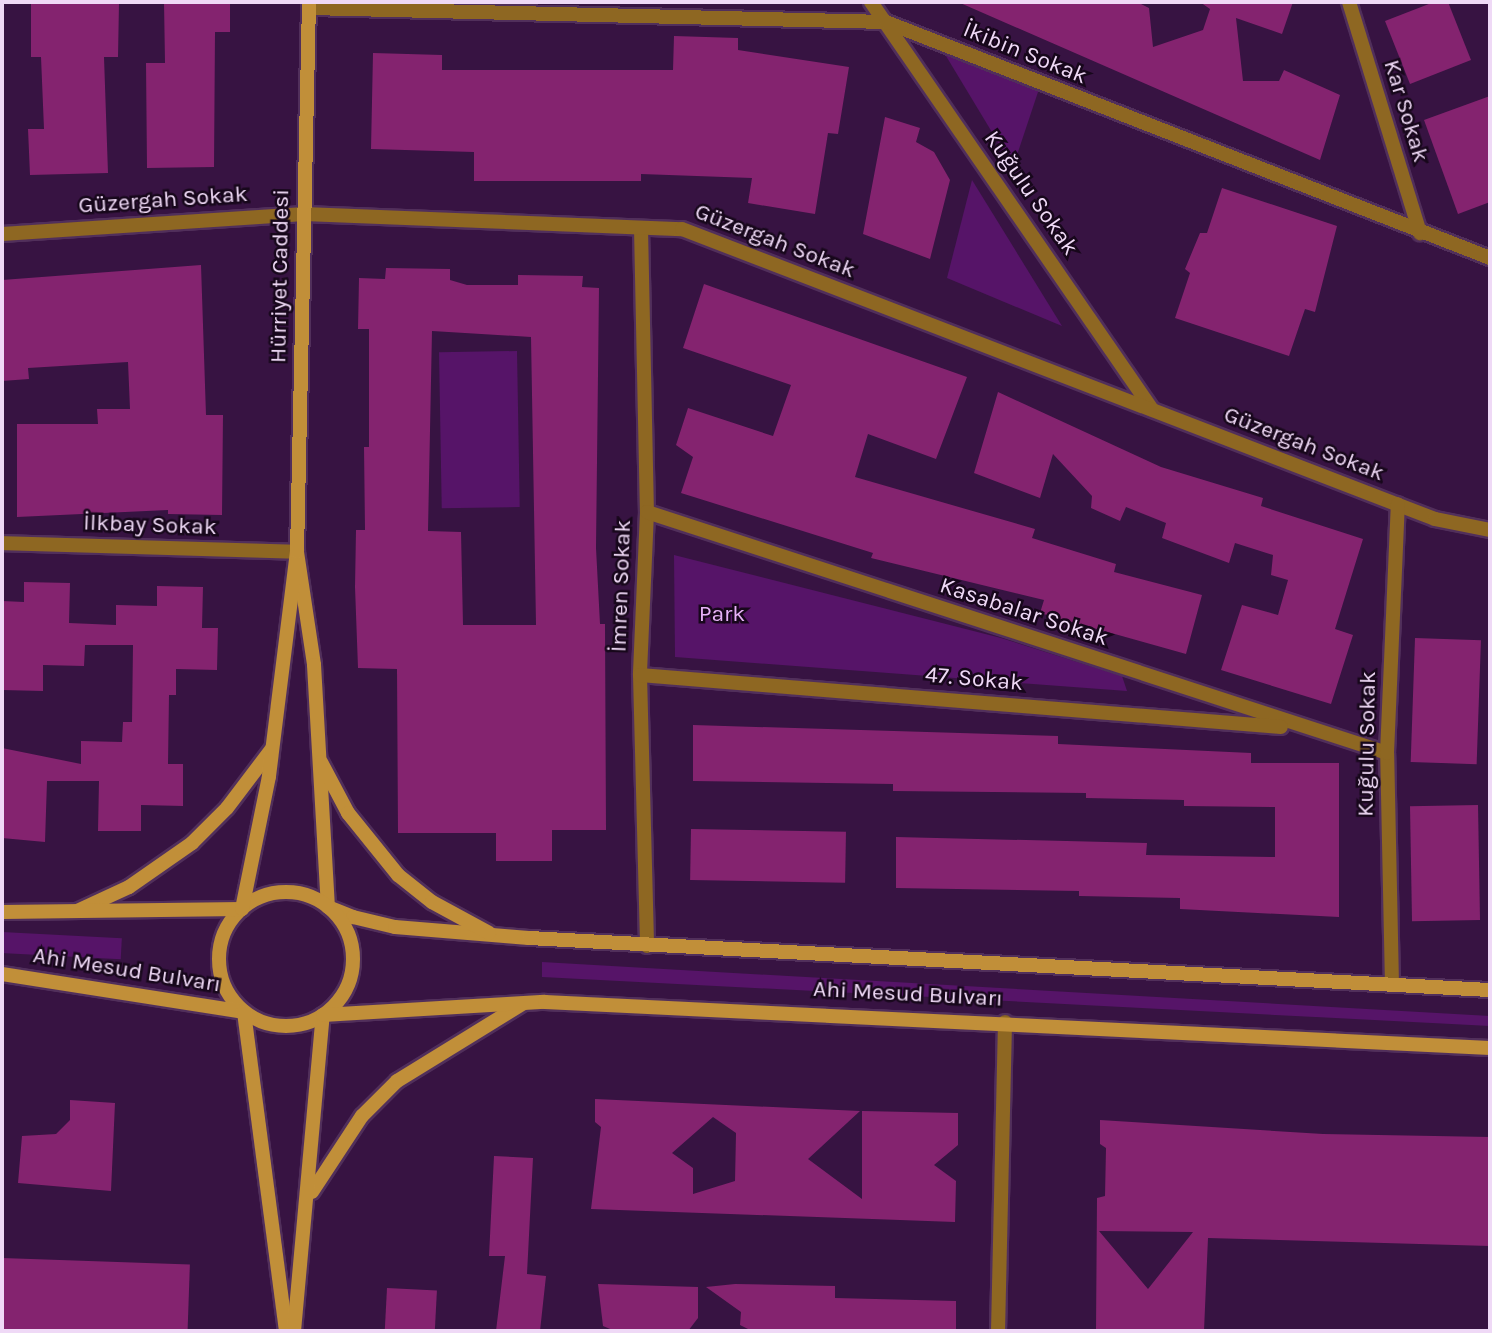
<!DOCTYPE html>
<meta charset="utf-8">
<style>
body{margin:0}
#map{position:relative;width:1492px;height:1333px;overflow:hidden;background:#371342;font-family:Karla,sans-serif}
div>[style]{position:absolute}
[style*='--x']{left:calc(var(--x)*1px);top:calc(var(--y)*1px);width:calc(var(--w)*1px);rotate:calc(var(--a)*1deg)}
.green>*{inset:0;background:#561468;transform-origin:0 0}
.building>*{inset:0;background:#84236f;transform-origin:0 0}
.roads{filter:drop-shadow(2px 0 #512f5b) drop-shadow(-2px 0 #512f5b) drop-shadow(0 2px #512f5b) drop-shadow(0 -2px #512f5b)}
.minor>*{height:14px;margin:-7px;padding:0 7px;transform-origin:7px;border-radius:7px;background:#8e6722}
.secondary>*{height:14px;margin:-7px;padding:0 7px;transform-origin:7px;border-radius:7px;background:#c18f39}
.secondary>.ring{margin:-7px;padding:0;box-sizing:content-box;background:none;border:14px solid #c18f39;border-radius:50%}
span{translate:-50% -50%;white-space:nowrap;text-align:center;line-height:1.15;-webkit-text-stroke:5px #17071b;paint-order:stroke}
.street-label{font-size:23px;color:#efd9f6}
.park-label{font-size:23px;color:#e7b2f8}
.frame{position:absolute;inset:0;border:4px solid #efd9f6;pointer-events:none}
</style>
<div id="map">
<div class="green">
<i style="clip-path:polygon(943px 51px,1040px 86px,1013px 167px)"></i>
<i style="clip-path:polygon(972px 180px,1062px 326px,947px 278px)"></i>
<i style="left:517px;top:351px;width:156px;height:78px;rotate:89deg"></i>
<i style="clip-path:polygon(674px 555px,1001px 638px,1122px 676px,1127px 691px,675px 657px)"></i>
<i style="left:2px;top:932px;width:120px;height:21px;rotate:3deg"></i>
<i style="clip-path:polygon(542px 962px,1490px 1016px,1490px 1026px,542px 977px)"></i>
</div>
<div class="building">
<i style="clip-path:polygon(31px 2px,119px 3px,118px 57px,104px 57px,108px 173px,30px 175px,28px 129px,44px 129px,41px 57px,31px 57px)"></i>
<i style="clip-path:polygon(164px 2px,230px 2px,230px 32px,215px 32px,214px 167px,147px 168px,146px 63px,165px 63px)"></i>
<i style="clip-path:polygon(958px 2px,1137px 2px,1149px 8px,1153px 47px,1203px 30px,1210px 9px,1200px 2px,1293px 2px,1282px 34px,1236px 18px,1243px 81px,1279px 81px,1284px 70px,1340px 95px,1320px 160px)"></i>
<i style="clip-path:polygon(1434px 2px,1448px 2px,1471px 60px,1410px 84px,1385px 21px)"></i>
<i style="clip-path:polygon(674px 36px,738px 38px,738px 50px,849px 67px,838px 134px,828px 133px,815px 214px,748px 203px,752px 178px,641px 174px,641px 181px,474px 181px,474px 152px,371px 149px,373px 53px,442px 55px,442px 70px,673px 70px)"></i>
<i style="clip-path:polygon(1490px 96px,1490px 202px,1458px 214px,1424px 120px)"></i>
<i style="clip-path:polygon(885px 117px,920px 128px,916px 142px,934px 152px,950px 180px,930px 259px,863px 234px)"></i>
<i style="clip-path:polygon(1222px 188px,1337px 226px,1315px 312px,1305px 309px,1289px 356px,1175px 318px,1190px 273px,1185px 269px,1200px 233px,1207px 233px)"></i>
<i style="clip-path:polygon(201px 265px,206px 415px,223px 415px,222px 515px,168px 514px,168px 510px,17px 517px,17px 424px,98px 424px,97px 409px,130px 409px,128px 362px,28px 368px,29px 379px,2px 381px,2px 280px)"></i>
<i style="clip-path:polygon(evenodd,386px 268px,450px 269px,450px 280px,467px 285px,518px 285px,518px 275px,583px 276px,582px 287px,599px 288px,596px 548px,600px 624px,605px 624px,606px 830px,552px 830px,552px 861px,496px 861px,496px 833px,398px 833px,397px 669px,358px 668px,355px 587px,356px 530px,365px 530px,364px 447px,369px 447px,369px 329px,358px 329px,359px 278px,385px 279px,386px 268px,432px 331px,531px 337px,536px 625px,463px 625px,461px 532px,428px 531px,432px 331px)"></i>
<i style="clip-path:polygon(704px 284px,967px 377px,936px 459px,868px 434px,855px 477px,1035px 529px,1032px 538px,1116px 564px,1114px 572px,1202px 595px,1186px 654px,1040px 613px,1044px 600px,871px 558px,873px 553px,681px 493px,693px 457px,676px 445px,688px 408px,773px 436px,791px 385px,683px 348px)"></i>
<i style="clip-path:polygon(998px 392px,1161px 467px,1263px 498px,1261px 506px,1363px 539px,1335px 629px,1353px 635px,1331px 704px,1221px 670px,1242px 605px,1278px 615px,1288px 580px,1271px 575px,1273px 555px,1235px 543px,1229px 563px,1162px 538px,1166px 523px,1126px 507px,1120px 521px,1091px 508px,1092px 496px,1053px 454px,1040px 498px,974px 473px)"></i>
<i style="clip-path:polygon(24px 582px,70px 583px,69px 623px,116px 625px,116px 605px,157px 606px,157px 586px,203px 587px,202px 628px,218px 628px,217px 670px,176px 669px,176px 695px,169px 695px,168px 764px,183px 764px,183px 806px,141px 805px,141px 831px,98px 831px,99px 781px,47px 781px,45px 842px,2px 838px,2px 748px,81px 764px,81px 741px,122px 742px,123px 722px,132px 722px,133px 645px,85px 645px,84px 666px,43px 665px,43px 691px,2px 690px,2px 601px,24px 602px)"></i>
<i style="left:1415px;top:638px;width:66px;height:124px;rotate:2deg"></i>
<i style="clip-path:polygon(693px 725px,1058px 736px,1058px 744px,1251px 753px,1251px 763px,1339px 763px,1339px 917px,1180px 909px,1180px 898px,1079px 896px,1079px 891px,896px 888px,896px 837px,1147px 843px,1146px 855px,1275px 857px,1275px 807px,1184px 806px,1184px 800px,1086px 798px,1086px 793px,893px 791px,893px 784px,693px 781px)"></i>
<i style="left:1478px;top:805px;width:115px;height:68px;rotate:89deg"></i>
<i style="left:691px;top:829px;width:155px;height:51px;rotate:1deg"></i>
<i style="clip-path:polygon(evenodd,595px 1099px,860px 1111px,808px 1159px,862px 1199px,862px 1111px,958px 1113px,958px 1145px,934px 1165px,956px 1181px,955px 1222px,591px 1209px,601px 1127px,595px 1122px,595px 1099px,713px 1117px,736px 1133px,735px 1181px,693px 1194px,693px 1168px,672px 1153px,713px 1117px)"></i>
<i style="clip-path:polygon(70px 1100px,115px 1103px,111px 1191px,18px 1183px,22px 1136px,56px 1134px,70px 1120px)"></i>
<i style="clip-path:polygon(evenodd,1100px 1120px,1323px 1134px,1490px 1137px,1490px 1246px,1208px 1238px,1204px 1331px,1096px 1331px,1097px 1198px,1105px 1196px,1106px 1148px,1100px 1144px,1100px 1120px,1099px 1231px,1193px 1232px,1148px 1289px,1099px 1231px)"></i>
<i style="clip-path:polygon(494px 1156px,533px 1158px,527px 1274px,546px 1276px,540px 1331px,496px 1331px,505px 1256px,489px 1256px)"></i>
<i style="left:2px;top:1258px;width:188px;height:73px;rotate:2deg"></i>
<i style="clip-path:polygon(598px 1284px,698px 1287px,698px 1318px,688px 1331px,615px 1331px,603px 1326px)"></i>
<i style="clip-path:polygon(735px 1284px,835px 1286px,835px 1298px,956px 1301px,956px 1331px,752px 1331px,740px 1325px,741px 1312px,706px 1287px)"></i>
<i style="left:387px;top:1288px;width:50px;height:43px;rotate:3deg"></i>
</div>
<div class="roads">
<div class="minor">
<i style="--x:871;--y:2;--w:495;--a:55.4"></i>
<i style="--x:1349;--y:2;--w:242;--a:72.9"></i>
<i style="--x:309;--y:8;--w:577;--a:1.39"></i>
<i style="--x:886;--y:22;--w:648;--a:21.34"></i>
<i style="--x:641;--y:228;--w:284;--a:88.8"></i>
<i style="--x:647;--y:512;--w:163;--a:92.5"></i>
<i style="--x:640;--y:675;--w:271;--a:88.5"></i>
<i style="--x:2;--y:234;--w:303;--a:-3.8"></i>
<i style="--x:304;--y:214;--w:378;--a:2.3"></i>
<i style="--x:682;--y:229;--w:807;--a:21.06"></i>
<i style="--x:1435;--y:519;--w:56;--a:11.3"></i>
<i style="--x:647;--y:512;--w:778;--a:18.04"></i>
<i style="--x:2;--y:543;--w:295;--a:1.7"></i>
<i style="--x:640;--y:675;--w:643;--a:4.64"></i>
<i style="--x:1392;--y:985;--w:232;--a:-91.2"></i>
<i style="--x:1387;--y:753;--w:249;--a:-87.5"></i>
<i style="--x:998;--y:1331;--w:309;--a:-88.7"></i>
</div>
<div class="secondary">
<i style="--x:297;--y:552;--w:114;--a:81.4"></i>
<i style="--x:314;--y:665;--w:242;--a:86.7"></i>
<i style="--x:328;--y:907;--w:27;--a:22"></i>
<i style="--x:353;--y:917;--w:43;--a:13.4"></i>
<i style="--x:395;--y:927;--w:134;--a:4.7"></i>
<i style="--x:529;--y:938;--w:962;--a:3.1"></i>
<i style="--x:321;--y:762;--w:58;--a:62.1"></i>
<i style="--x:348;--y:813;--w:80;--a:51.1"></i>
<i style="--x:398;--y:875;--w:43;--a:38.5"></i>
<i style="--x:432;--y:902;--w:65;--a:28.5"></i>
<i class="ring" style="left:219px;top:892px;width:120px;height:120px"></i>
<i style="--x:77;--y:911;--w:57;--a:-24.8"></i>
<i style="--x:129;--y:887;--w:77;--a:-34.9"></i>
<i style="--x:192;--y:843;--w:49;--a:-45"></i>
<i style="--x:227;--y:808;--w:73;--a:-52.8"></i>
<i style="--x:2;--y:912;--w:240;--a:-0.7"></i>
<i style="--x:242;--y:909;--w:136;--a:-78.5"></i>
<i style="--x:269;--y:776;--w:226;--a:-82.9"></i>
<i style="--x:297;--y:552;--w:550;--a:-88.75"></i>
<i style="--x:2;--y:974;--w:245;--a:8.9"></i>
<i style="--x:244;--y:1012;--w:322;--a:82.5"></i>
<i style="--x:312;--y:1192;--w:91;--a:-56.7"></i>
<i style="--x:362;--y:1116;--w:49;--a:-45"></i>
<i style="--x:397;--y:1081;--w:147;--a:-31.6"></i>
<i style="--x:294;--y:1331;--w:317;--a:-84.8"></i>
<i style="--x:323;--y:1015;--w:222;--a:-3.4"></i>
<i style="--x:545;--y:1002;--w:946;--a:2.79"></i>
</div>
</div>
<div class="street-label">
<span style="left:1025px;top:53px;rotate:22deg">İkibin Sokak</span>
<span style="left:1406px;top:111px;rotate:73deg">Kar Sokak</span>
<span style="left:1031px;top:193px;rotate:55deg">Kuğulu Sokak</span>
<span style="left:163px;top:200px;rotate:-4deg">Güzergah Sokak</span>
<span style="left:775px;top:241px;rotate:21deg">Güzergah Sokak</span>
<span style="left:280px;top:276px;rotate:-89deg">Hürriyet Caddesi</span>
<span style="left:1304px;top:444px;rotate:21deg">Güzergah Sokak</span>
<span style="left:150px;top:525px;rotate:2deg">İlkbay Sokak</span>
<span style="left:621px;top:586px;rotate:-88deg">İmren Sokak</span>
<span style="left:1024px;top:612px;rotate:18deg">Kasabalar Sokak</span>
<span style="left:974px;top:679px;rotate:5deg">47. Sokak</span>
<span style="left:1367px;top:744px;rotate:-89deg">Kuğulu Sokak</span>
<span style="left:127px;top:970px;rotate:9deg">Ahi Mesud Bulvarı</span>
<span style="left:908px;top:994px;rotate:3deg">Ahi Mesud Bulvarı</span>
</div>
<div class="park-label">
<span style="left:722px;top:614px">Park</span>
</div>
<div class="frame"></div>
</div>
